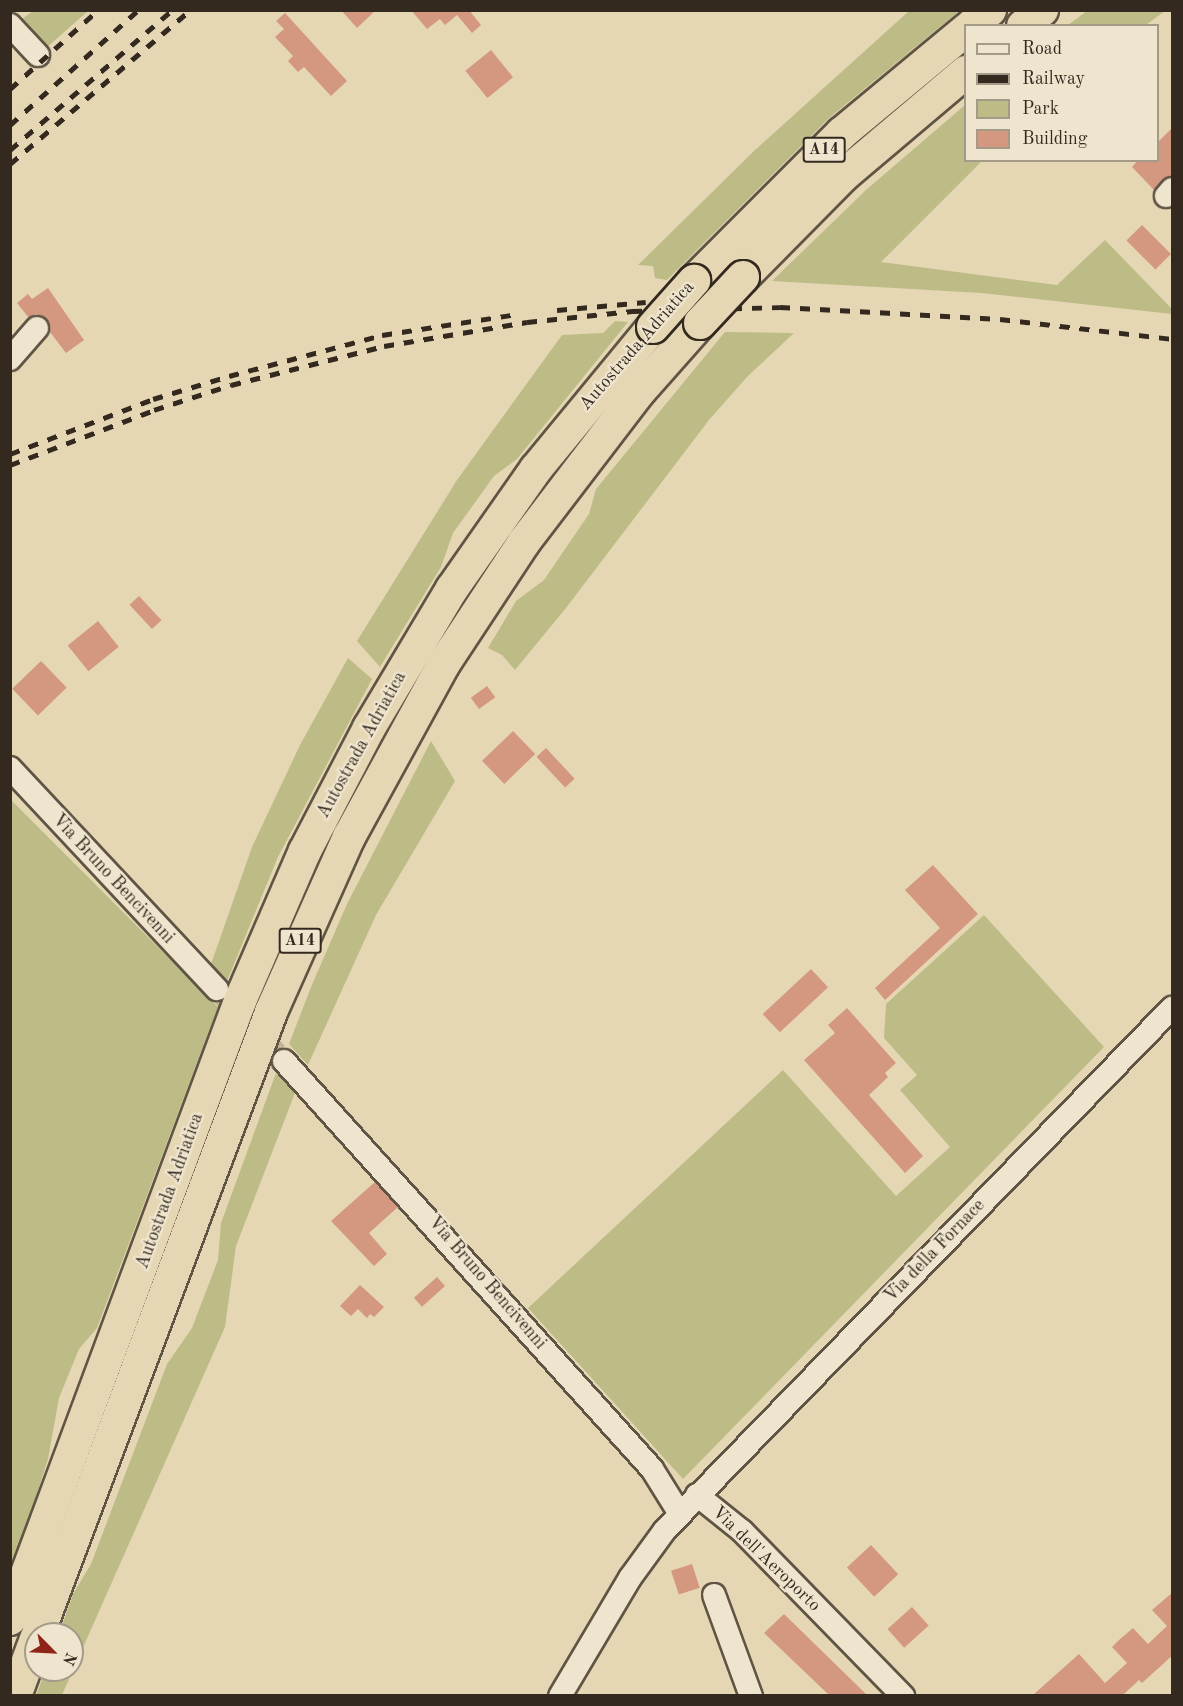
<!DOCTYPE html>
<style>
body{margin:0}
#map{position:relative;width:1183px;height:1706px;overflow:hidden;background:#e6d7b4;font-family:"Old Standard TT",serif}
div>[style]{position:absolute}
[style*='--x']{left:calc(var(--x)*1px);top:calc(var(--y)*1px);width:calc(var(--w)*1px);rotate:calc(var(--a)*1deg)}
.green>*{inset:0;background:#bdbc87}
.building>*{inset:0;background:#d4977f;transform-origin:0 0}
.minor-tunnel>*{height:22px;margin-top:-11px;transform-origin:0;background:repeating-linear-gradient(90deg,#c2b496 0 22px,transparent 0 33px)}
.roads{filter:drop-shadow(2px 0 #605444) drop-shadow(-2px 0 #605444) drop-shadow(0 2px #605444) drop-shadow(0 -2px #605444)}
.minor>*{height:22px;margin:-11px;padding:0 11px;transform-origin:11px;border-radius:11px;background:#efe5ce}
.highway>*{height:32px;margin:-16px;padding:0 16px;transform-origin:16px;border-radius:16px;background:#e6d7b4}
.rail>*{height:4.5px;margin-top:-2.25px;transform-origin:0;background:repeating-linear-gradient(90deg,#33291f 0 10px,transparent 0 20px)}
.bridges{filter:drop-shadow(2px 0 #33291f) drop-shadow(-2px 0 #33291f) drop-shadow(0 2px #33291f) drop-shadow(0 -2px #33291f)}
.highway-bridge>*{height:32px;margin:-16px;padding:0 16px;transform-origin:16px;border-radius:16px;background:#e6d7b4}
span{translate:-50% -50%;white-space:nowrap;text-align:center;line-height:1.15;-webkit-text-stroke:4.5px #efe5ce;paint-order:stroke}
.shield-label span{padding:2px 4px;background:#efe5ce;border:2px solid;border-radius:4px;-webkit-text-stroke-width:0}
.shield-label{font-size:16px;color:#33291f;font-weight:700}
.street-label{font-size:18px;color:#33291f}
.frame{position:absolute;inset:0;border:12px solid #33291f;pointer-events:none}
.legend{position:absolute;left:964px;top:24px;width:195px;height:138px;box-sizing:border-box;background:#efe5ce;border:2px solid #a49a88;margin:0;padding:8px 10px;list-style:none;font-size:18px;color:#33291f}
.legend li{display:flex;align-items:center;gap:12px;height:30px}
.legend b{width:30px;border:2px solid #a49a88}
.north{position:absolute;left:24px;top:1622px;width:60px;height:60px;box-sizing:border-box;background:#efe5ce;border:2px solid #a49a88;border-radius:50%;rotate:114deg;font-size:16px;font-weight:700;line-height:24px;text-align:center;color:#33291f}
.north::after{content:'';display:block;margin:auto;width:21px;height:27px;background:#8f2418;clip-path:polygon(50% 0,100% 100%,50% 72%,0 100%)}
</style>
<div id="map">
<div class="green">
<i style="clip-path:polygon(33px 11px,88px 11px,44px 50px,18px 22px)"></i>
<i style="clip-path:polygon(909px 11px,959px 11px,828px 119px,667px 280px,655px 278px,653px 266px,638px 265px,755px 150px)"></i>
<i style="clip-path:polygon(1087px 11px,1087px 10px,1165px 11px,1146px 25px,1068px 25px)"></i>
<i style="clip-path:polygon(965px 105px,966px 160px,982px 161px,881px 262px,1057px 285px,1105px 240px,1172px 309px,1172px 314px,981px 293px,772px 281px,866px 190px)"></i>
<i style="clip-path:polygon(615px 321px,628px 322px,517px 459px,494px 476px,453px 533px,441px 567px,380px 667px,357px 641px,457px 480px,562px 335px,603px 333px)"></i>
<i style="clip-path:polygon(725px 332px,794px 333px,747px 377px,709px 420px,566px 608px,515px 670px,502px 655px,488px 648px,516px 601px,544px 580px,589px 514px,596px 489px)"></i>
<i style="clip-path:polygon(348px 658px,372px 679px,278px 857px,227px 981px,211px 964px,252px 847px,300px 745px)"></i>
<i style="clip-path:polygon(431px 741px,455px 781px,376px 915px,308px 1065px,289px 1044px,311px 987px,347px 904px)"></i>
<i style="clip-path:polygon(10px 799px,218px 1007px,97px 1328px,79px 1349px,59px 1398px,48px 1459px,10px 1578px)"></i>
<i style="clip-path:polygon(984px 915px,1104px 1047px,683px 1479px,528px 1308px,783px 1070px,896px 1196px,950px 1147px,900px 1090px,917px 1075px,884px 1038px,886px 1004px)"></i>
<i style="clip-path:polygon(276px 1073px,295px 1093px,236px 1246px,225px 1327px,62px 1695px,36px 1695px,46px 1670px,72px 1670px,72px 1634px,59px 1634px,73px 1594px,91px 1564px,167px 1364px,192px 1328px,218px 1260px,221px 1223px)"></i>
</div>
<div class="building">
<i style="clip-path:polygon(341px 10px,376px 10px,357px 28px)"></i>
<i style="clip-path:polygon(411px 10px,469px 10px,481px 25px,472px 33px,457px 15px,445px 25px,440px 19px,427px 29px)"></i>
<i style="clip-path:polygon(285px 13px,347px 81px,331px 96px,304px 67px,298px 72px,288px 61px,293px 56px,275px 37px,284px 29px,276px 21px)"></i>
<i style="left:491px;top:50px;width:35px;height:33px;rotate:51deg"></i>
<i style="clip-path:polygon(1173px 127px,1173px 174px,1154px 190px,1132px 167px,1138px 160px,1158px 160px,1158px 142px)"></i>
<i style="left:1142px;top:225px;width:41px;height:22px;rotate:45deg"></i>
<i style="clip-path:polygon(48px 288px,84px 340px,66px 353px,50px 332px,46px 318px,36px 314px,29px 318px,17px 303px,28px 294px,32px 299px)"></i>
<i style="left:139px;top:596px;width:33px;height:13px;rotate:47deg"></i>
<i style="left:98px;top:621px;width:33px;height:39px;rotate:51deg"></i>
<i style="left:41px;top:661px;width:37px;height:40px;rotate:46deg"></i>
<i style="left:487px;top:686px;width:14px;height:20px;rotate:54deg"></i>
<i style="left:513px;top:731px;width:32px;height:43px;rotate:46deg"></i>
<i style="left:546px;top:748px;width:42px;height:13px;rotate:47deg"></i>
<i style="clip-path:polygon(933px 865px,978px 914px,885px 1000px,875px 988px,940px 928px,905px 890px)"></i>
<i style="left:811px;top:969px;width:25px;height:66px;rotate:47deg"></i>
<i style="clip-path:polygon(847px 1008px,896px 1063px,885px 1073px,888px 1077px,869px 1095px,923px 1156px,905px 1173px,804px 1060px,835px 1033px,828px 1025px)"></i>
<i style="clip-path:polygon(375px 1182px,398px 1207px,369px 1233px,387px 1254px,374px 1266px,331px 1221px)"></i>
<i style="left:437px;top:1277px;width:12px;height:31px;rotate:48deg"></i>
<i style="clip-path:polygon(360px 1285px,384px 1307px,374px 1317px,370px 1314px,367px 1318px,358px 1309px,351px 1316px,340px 1306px)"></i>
<i style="left:871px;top:1545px;width:40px;height:33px;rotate:47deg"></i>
<i style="left:692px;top:1564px;width:25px;height:22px;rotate:72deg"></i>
<i style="clip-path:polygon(1173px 1592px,1173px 1655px,1142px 1683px,1139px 1680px,1123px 1695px,1033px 1695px,1079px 1654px,1105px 1683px,1127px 1663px,1112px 1647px,1119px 1640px,1133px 1628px,1148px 1644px,1167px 1626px,1152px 1610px)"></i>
<i style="left:912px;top:1607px;width:25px;height:33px;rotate:48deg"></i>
<i style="clip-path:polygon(784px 1614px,867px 1695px,829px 1695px,764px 1633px)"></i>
</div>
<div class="minor-tunnel">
<i style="--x:217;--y:989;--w:98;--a:47.1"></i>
</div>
<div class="roads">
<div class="minor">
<i style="--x:10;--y:25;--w:41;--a:47"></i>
<i style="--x:1166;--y:196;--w:9;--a:-49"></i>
<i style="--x:10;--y:359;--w:41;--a:-48.9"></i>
<i style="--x:10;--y:768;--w:303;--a:46.9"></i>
<i style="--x:284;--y:1061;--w:549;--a:47.95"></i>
<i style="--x:652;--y:1469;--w:53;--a:58.1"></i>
<i style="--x:697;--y:1495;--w:58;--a:38.7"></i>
<i style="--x:742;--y:1531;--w:231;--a:45.7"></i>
<i style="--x:714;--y:1595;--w:108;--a:69.9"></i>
<i style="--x:560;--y:1696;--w:137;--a:-59.3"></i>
<i style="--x:630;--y:1578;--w:59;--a:-53.9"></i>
<i style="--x:665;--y:1530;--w:728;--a:-45.84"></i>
</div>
<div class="highway">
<i style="--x:971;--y:26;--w:25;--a:-40"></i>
<i style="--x:1023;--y:26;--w:25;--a:-40"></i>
<i style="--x:743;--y:277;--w:144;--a:-45.3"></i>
<i style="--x:844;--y:175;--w:160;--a:-40.2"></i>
<i style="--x:694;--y:281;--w:209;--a:-45"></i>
<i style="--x:842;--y:133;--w:161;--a:-39.7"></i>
<i style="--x:10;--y:1619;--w:659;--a:-69.59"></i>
<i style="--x:240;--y:1001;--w:163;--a:-66.6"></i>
<i style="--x:305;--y:851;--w:139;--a:-62.5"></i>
<i style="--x:369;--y:728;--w:162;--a:-59.2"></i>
<i style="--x:452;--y:589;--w:146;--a:-55"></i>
<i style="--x:536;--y:469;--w:184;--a:-50.5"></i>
<i style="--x:38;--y:1634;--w:664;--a:-69.46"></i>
<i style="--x:271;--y:1012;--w:192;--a:-66"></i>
<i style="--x:349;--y:837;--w:196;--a:-61.3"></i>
<i style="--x:443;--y:665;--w:147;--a:-56.6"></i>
<i style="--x:524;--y:542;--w:188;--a:-52.6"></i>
<i style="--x:638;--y:393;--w:94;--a:-48.5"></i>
<i style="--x:15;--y:1696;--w:61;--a:-69.8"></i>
</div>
</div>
<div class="rail">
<i style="--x:10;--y:89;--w:118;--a:-41.9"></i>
<i style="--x:10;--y:125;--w:172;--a:-41.9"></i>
<i style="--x:10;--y:150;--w:214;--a:-40.8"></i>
<i style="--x:10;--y:164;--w:237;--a:-40.5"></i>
<i style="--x:557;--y:310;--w:89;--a:-5.1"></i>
<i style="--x:10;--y:454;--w:153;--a:-21"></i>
<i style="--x:153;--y:399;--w:79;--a:-16.8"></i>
<i style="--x:229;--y:376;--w:158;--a:-15"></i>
<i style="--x:382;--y:335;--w:138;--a:-8.8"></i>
<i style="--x:10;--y:465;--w:154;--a:-20.9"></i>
<i style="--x:154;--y:410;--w:81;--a:-18"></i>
<i style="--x:231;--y:385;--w:158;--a:-14.3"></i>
<i style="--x:384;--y:346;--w:145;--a:-9.5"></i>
<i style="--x:527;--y:322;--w:106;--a:-6"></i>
<i style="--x:632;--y:311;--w:148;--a:-1.5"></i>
<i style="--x:780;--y:307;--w:220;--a:3.1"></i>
<i style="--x:1000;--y:319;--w:173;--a:6.6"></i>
</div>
<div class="bridges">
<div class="highway-bridge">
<i style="--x:700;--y:323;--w:63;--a:-46.9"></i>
<i style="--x:653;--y:327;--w:62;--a:-48.3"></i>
</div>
</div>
<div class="shield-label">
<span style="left:824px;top:150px">A14</span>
<span style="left:300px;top:941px">A14</span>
</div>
<div class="street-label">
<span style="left:637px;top:346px;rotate:-49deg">Autostrada Adriatica</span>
<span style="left:362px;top:745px;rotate:-61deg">Autostrada Adriatica</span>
<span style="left:113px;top:879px;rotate:47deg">Via Bruno Bencivenni</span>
<span style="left:170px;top:1191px;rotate:-70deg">Autostrada Adriatica</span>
<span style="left:935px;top:1251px;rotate:-46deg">Via della Fornace</span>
<span style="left:487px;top:1283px;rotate:49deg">Via Bruno Bencivenni</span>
<span style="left:766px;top:1559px;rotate:44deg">Via dell'Aeroporto</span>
</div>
<div class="frame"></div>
<ul class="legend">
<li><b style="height:8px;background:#efe5ce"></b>Road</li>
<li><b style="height:8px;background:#33291f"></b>Railway</li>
<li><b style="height:16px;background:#bdbc87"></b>Park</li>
<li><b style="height:16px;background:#d4977f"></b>Building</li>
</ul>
<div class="north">N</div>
</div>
